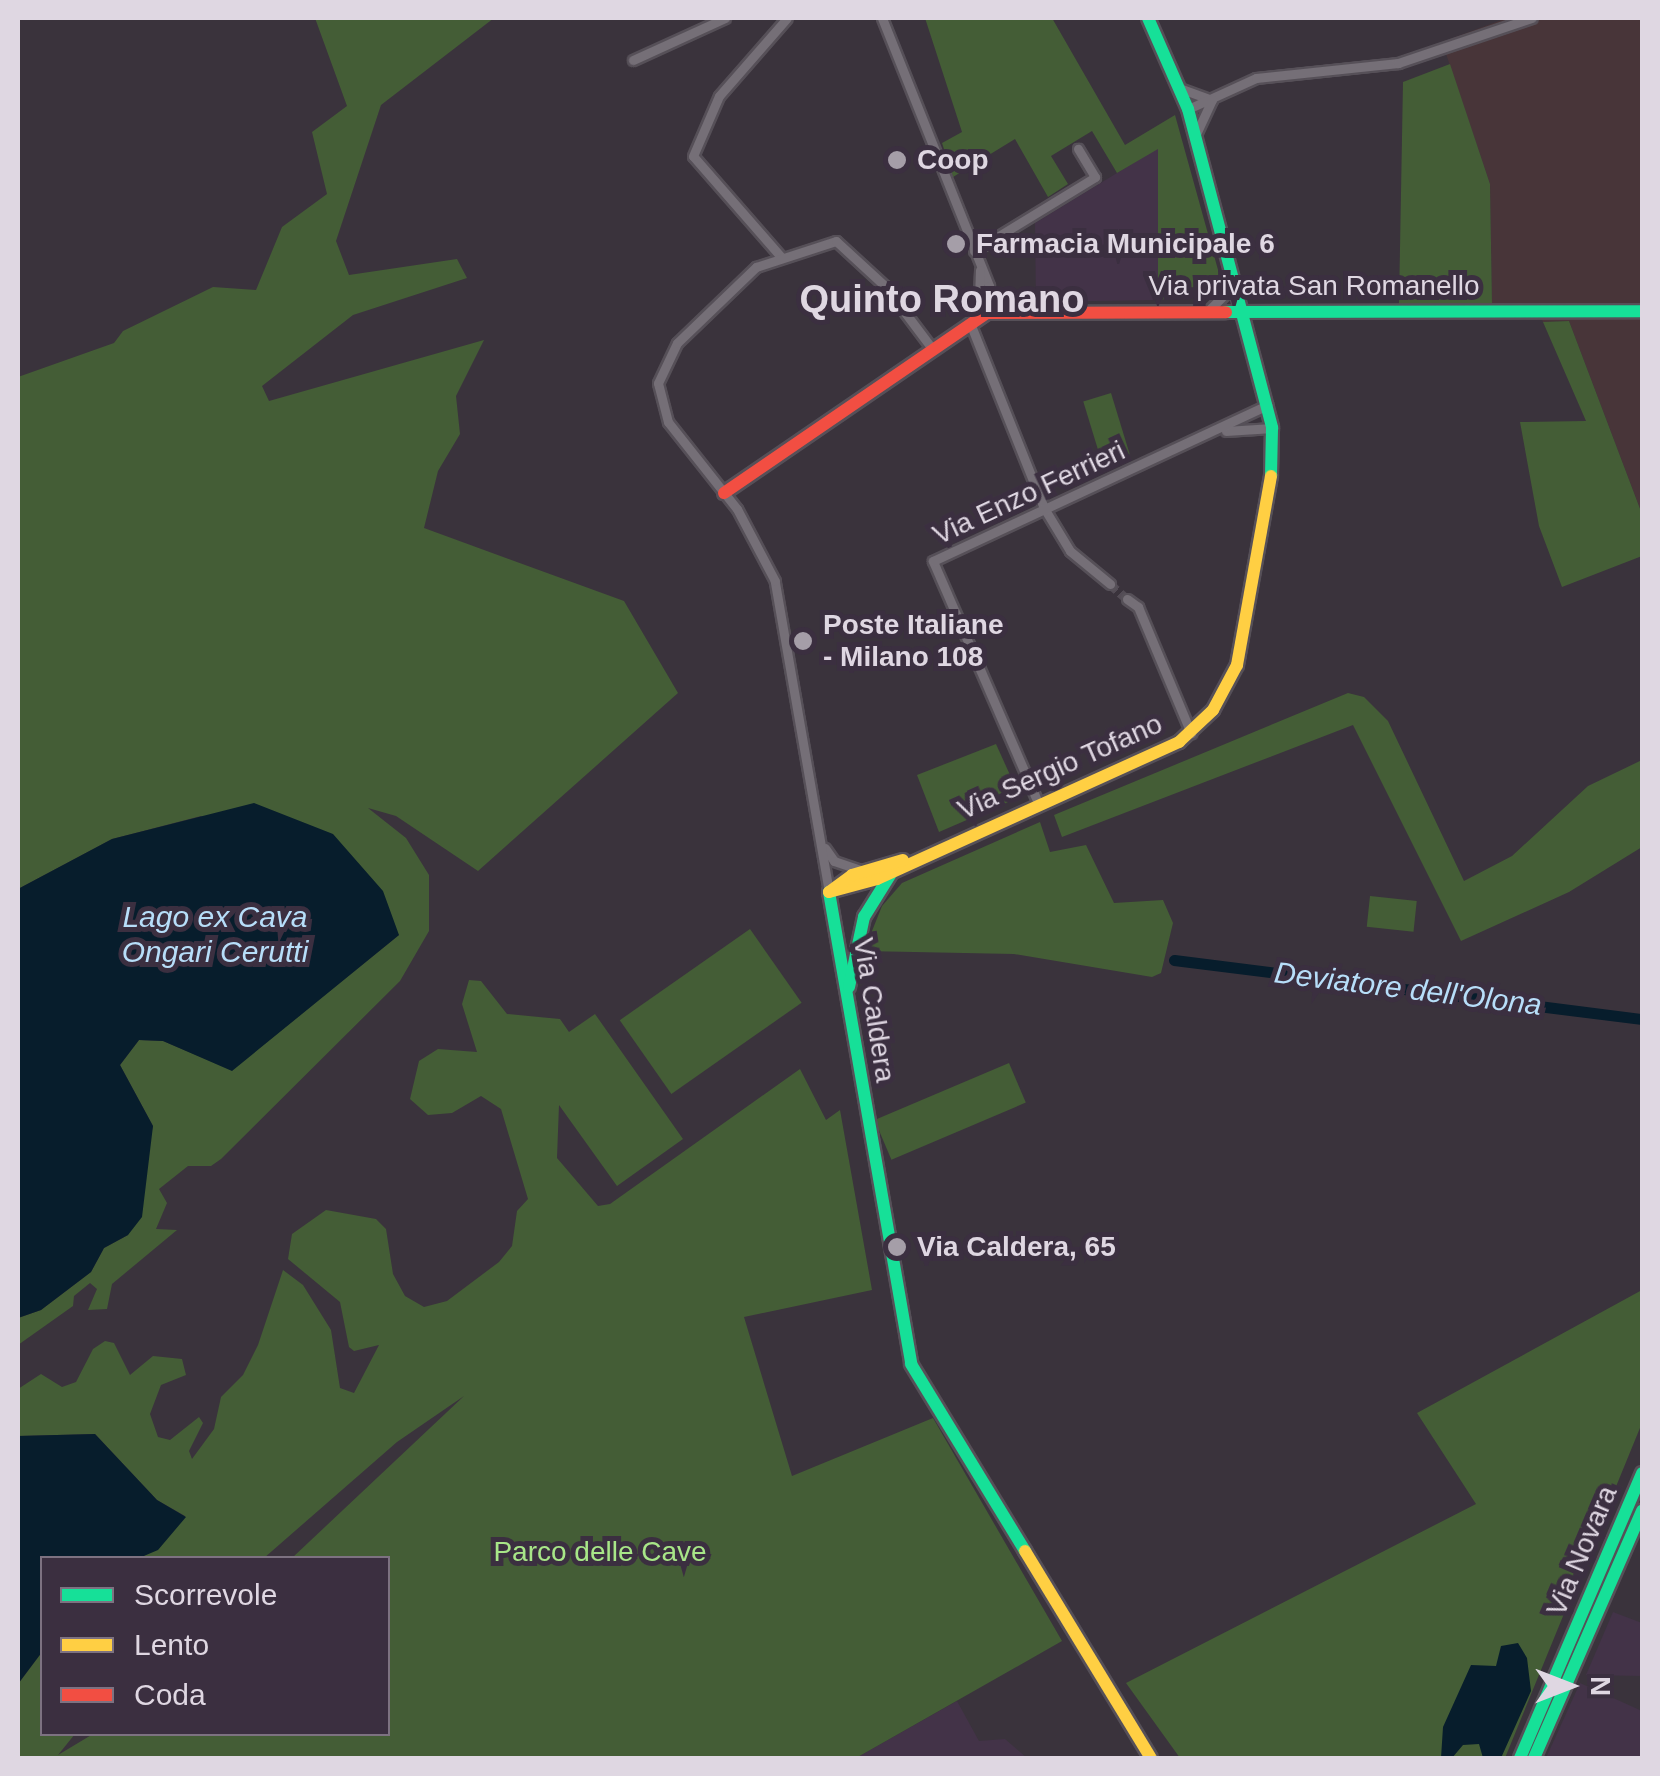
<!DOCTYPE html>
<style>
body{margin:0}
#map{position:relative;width:1660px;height:1776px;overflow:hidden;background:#3a333c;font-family:Helvetica,sans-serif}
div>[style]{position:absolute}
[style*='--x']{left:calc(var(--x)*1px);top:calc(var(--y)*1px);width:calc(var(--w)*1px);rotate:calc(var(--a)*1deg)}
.built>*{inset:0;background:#433348}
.industrial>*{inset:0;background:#483539}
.green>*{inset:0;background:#445d36;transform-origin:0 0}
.water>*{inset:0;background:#071d2c}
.canal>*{height:11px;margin:-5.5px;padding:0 5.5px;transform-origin:5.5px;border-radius:5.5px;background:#071d2c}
.street-tunnel>*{height:9px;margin-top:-4.5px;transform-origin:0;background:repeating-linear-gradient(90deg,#534c55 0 9px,transparent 0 13.5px)}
.roads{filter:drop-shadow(2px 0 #565058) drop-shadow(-2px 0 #565058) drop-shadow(0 2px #565058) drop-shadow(0 -2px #565058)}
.street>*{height:9px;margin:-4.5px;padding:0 4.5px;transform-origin:4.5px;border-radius:4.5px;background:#756f77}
.fast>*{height:12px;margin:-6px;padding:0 6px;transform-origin:6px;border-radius:6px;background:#16e098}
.slow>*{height:12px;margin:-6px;padding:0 6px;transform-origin:6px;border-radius:6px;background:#ffcf43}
.jam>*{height:12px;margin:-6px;padding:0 6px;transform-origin:6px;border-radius:6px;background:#f24e42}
.dots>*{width:28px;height:28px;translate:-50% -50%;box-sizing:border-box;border:5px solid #3b2f40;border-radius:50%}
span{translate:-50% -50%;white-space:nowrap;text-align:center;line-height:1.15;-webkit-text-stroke:10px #3b2f40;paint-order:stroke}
.poi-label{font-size:28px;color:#dfd7e2;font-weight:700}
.left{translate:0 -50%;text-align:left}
.street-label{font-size:28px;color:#dfd7e2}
.park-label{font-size:28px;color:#a8e688}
.water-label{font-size:30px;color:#b7def9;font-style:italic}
.district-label{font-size:38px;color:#dfd7e2;font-weight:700}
.frame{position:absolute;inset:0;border:20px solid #dfd7e2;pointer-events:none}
.legend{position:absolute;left:40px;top:1556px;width:350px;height:180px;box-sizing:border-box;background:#3b2f40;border:2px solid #7d7281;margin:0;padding:12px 18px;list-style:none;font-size:30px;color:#dfd7e2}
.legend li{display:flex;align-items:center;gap:20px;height:50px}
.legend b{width:50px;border:2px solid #7d7281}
.north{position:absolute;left:1520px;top:1636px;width:100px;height:100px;-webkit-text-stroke:8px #3b2f40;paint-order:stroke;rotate:90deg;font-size:28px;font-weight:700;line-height:40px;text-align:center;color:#dfd7e2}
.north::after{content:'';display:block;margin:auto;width:35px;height:45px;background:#dfd7e2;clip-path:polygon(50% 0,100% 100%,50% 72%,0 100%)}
</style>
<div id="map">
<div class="built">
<i style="clip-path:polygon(1158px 148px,1158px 300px,1036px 302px,1035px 223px)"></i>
<i style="clip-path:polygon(1613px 1612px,1642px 1623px,1642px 1676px,1586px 1675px)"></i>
<i style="clip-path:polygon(1580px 1683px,1642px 1711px,1642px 1758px,1546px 1758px)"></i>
<i style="clip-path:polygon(957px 1701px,979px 1741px,1005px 1739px,1027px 1758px,856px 1758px)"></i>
</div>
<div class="industrial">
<i style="clip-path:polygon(1507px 18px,1642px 18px,1642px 514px,1569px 321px,1543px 322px,1534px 303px,1492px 303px,1490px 184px,1442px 42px)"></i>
</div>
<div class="green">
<i style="clip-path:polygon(315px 18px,494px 18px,381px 105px,336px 241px,349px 275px,457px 259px,467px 278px,353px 315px,262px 386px,269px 401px,484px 340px,456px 396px,460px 434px,438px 471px,424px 528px,624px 601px,678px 693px,478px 871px,396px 816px,368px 808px,406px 838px,429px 875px,429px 931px,400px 981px,221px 1159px,211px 1166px,188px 1166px,159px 1189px,167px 1203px,156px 1229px,177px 1230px,112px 1284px,107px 1309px,88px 1310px,97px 1289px,90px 1283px,74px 1296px,73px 1306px,18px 1345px,18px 1318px,41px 1310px,91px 1272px,104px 1248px,128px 1235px,153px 1126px,120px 1065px,139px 1040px,163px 1041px,232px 1070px,399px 935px,201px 816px,112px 839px,18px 889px,18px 377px,114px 343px,123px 331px,213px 287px,256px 290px,282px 227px,327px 194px,312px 132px,347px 106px)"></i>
<i style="clip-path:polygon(925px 18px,1052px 18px,1125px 145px,1175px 115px,1220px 277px,1213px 295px,1158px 300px,1158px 149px,1117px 173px,1092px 131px,1051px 156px,1068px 184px,1048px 197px,1015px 139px,953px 177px,942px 143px,962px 132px)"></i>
<i style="clip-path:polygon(1450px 64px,1490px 184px,1492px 303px,1399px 304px,1403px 82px)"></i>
<i style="clip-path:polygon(1569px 321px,1642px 514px,1642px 556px,1562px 587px,1539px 526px,1520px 422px,1586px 421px,1543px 322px)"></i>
<i style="left:1111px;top:393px;width:64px;height:29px;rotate:73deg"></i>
<i style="clip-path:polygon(1348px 693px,1364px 697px,1388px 721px,1464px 881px,1512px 856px,1588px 786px,1642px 760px,1642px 847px,1569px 892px,1461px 941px,1353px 725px,1062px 837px,1054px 815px)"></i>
<i style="clip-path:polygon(996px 744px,1015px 786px,1013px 800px,939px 832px,917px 775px)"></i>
<i style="clip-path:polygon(1040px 822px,1050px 852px,1086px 845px,1114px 903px,1163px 900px,1173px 923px,1161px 973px,1152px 977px,1014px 954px,864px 951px,882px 906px,902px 883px)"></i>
<i style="left:1370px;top:896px;width:47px;height:31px;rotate:6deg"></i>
<i style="left:750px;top:929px;width:90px;height:159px;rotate:55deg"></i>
<i style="clip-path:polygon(469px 980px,481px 981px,507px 1014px,560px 1019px,569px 1032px,595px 1014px,683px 1139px,617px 1186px,559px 1105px,557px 1158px,598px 1206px,610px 1204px,800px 1069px,826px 1120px,840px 1110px,872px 1290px,744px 1317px,792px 1476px,933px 1418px,1062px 1641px,856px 1758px,18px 1758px,18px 1684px,42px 1652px,42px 1734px,75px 1734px,58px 1755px,93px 1734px,388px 1734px,388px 1558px,292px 1558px,464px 1396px,397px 1442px,264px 1558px,139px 1558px,158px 1549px,185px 1516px,157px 1500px,95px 1434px,18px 1436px,18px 1389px,41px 1374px,62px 1387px,76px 1382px,93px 1349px,105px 1341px,114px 1343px,130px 1375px,153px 1356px,182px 1359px,186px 1375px,161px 1385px,150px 1414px,158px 1437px,170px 1440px,199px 1417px,203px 1423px,189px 1451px,192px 1459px,214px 1429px,221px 1397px,243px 1375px,258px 1345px,283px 1270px,303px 1285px,331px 1330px,340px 1388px,354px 1393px,379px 1345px,354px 1351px,349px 1347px,340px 1302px,288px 1259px,292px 1234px,326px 1210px,376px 1219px,386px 1229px,393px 1274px,405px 1296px,424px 1307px,447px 1301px,499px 1262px,512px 1246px,517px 1211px,528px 1199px,501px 1109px,481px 1096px,452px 1113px,428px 1115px,410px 1099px,419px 1061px,438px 1049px,477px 1052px,462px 1004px)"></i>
<i style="left:1009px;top:1063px;width:43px;height:146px;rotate:67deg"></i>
<i style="clip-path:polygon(1642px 1290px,1642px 1423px,1505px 1758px,1180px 1758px,1126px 1683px,1476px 1504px,1417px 1413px)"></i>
</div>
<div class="water">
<i style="clip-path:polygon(254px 803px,333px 834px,383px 891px,399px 935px,232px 1071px,163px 1041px,139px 1040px,120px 1065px,153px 1126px,142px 1217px,128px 1235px,104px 1248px,91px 1272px,41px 1310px,18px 1318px,18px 889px,112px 839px)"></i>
<i style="clip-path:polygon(95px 1434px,157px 1500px,186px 1517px,158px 1550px,139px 1558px,42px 1558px,42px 1652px,18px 1684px,18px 1436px)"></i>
<i style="clip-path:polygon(1518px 1643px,1527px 1658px,1531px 1691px,1501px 1758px,1483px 1758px,1479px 1744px,1463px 1745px,1452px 1758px,1441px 1758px,1443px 1727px,1471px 1665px,1496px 1666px,1501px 1646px)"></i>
</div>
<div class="canal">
<i style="--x:1174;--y:960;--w:472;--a:7.2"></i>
</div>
<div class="street-tunnel">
<i style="--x:1110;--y:584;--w:23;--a:41"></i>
</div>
<div class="roads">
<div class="street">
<i style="--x:882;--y:18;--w:289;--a:68.2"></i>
<i style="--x:989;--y:286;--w:27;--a:94"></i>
<i style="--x:633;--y:60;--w:101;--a:-24.5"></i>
<i style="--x:1179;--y:88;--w:35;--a:20"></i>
<i style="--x:1188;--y:109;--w:75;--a:-24.5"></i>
<i style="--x:1256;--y:78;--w:143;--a:-6"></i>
<i style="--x:1398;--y:63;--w:141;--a:-18.6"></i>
<i style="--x:1196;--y:134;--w:38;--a:-65"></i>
<i style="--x:974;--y:251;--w:142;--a:-31.4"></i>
<i style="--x:1095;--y:177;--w:33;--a:-121"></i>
<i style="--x:782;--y:258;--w:135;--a:-131.1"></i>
<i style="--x:693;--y:156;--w:65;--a:-66.6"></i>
<i style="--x:719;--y:96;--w:103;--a:-48.9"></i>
<i style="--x:980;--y:270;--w:29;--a:92"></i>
<i style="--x:979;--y:299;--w:16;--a:60"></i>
<i style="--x:1208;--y:311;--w:25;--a:-45"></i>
<i style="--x:1226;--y:293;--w:19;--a:-78"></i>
<i style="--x:970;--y:323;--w:199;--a:68.2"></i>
<i style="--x:1044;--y:508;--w:50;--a:58.8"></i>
<i style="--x:1070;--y:551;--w:52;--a:39.5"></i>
<i style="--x:1226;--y:431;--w:46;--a:-3.7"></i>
<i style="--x:1127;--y:599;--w:14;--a:36"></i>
<i style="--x:1138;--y:607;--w:137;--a:67.2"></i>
<i style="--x:1039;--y:805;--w:266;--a:-113.5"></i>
<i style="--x:933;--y:561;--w:369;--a:-25"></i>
<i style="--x:825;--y:848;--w:16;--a:55"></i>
<i style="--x:834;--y:861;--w:28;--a:19"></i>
<i style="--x:829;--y:892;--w:316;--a:-99.9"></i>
<i style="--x:775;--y:581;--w:81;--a:-117.8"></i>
<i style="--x:737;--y:509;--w:111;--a:-128.4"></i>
<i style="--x:668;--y:422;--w:40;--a:-104.4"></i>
<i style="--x:658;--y:383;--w:44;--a:-64.6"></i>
<i style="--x:677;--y:343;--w:110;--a:-43.9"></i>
<i style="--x:756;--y:267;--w:84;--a:-18"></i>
<i style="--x:836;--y:241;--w:67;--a:42.6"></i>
<i style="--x:885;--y:286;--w:76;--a:53"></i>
</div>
<div class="fast">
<i style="--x:1148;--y:18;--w:99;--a:66.3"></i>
<i style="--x:1188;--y:109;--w:330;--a:75.2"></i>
<i style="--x:1272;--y:428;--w:48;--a:91.2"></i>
<i style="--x:1226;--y:312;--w:416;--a:-0.1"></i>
<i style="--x:829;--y:892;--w:479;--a:80.1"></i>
<i style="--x:911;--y:1364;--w:219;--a:58.6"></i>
<i style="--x:849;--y:987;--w:72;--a:-77.9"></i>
<i style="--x:864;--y:917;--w:53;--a:-58.1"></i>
<i style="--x:1520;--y:1758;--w:310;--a:-66.8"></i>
<i style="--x:1534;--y:1758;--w:270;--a:-66.4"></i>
</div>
<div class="slow">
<i style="--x:829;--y:892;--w:50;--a:-15.2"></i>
<i style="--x:877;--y:879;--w:332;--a:-24.4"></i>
<i style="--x:1179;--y:742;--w:47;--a:-43.3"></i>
<i style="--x:1213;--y:710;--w:51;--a:-61.9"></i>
<i style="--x:1237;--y:665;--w:192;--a:-79.8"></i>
<i style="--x:829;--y:892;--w:29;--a:-36"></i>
<i style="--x:852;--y:875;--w:53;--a:-16.4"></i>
<i style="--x:1025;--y:1551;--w:242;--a:58.7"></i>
</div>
<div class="jam">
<i style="--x:724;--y:493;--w:319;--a:-34.4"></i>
<i style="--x:987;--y:313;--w:239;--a:-0.2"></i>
</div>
</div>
<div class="dots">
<i style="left:897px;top:160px;background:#a59ea8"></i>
<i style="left:956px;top:244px;background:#a59ea8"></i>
<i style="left:803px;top:641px;background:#a59ea8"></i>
<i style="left:897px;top:1247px;background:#a59ea8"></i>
</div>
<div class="poi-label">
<span class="left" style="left:917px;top:160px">Coop</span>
<span class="left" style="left:976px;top:244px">Farmacia Municipale 6</span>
<span class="left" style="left:823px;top:641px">Poste Italiane<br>- Milano 108</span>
<span class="left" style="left:917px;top:1247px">Via Caldera, 65</span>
</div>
<div class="street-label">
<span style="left:1314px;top:286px">Via privata San Romanello</span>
<span style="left:1029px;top:493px;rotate:-25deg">Via Enzo Ferrieri</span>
<span style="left:1060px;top:767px;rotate:-24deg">Via Sergio Tofano</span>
<span style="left:874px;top:1010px;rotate:81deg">Via Caldera</span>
<span style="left:1582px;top:1551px;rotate:-67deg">Via Novara</span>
</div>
<div class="park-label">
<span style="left:600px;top:1552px">Parco delle Cave</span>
</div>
<div class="water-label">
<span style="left:215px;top:934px">Lago ex Cava<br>Ongari Cerutti</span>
<span style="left:1408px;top:989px;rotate:7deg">Deviatore dell'Olona</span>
</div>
<div class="district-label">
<span style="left:942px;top:300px">Quinto Romano</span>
</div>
<div class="frame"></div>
<ul class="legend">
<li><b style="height:12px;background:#16e098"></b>Scorrevole</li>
<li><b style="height:12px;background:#ffcf43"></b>Lento</li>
<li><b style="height:12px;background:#f24e42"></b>Coda</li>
</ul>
<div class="north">N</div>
</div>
